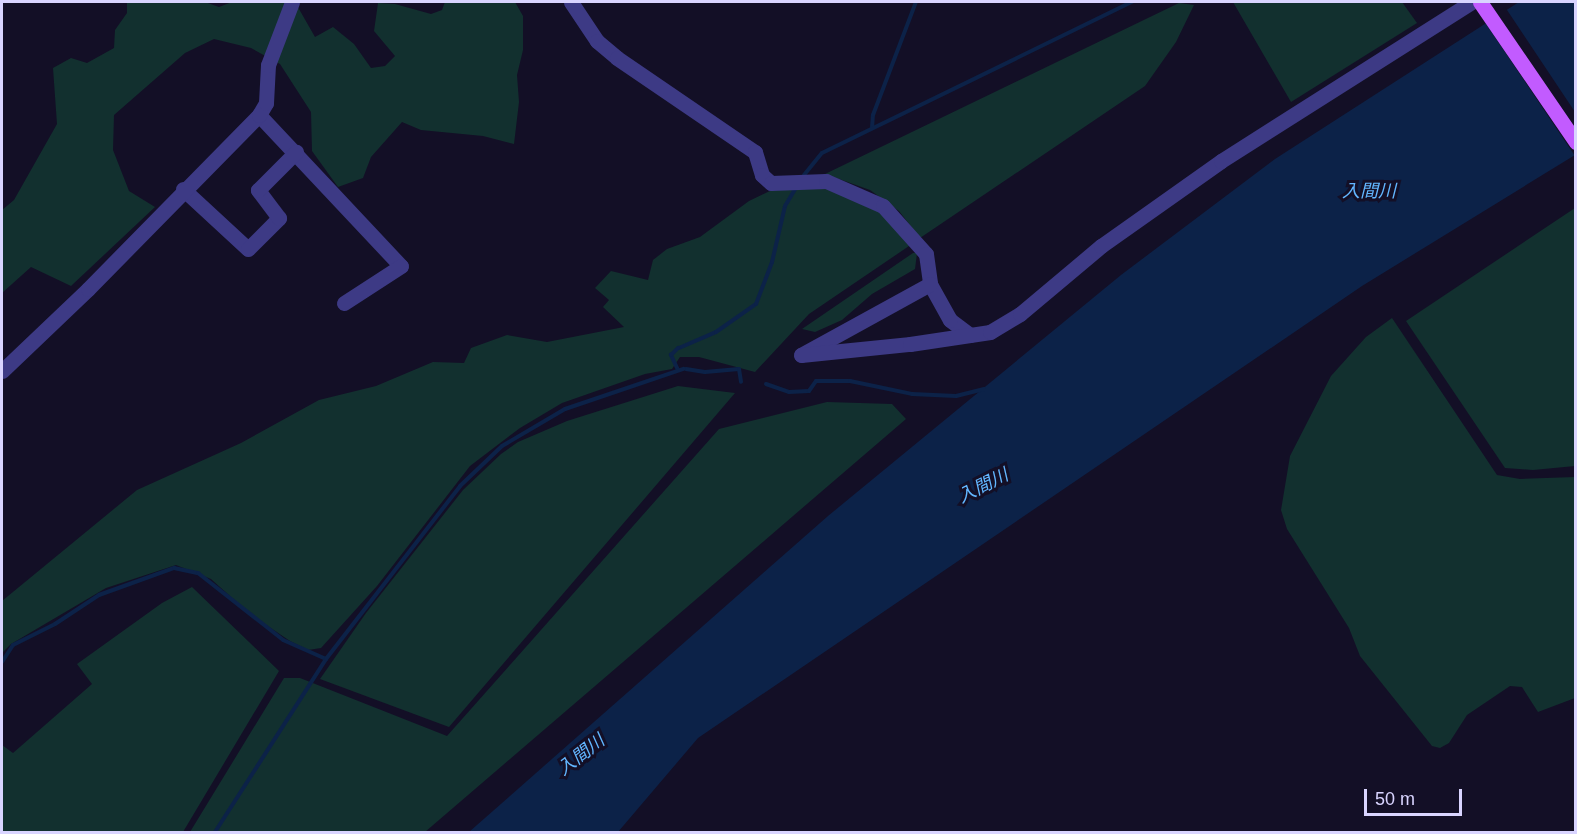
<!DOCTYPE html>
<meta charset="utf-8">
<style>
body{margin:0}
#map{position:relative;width:1577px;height:834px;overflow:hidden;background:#130f26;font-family:Helvetica,"Noto Sans JP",sans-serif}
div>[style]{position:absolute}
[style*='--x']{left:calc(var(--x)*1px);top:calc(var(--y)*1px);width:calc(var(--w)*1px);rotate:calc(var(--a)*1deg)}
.green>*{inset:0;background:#12302f}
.water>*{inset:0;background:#0c2248}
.pier>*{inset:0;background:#130f26}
.stream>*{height:4px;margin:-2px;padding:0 2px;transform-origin:2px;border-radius:2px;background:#0c2248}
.minor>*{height:15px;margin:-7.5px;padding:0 7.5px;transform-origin:7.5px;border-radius:7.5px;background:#3d3a85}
.major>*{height:15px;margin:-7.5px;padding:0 7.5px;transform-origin:7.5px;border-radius:7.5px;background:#c25bff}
span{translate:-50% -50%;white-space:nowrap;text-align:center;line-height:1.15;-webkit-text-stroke:6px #130f26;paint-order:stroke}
.water-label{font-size:18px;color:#62b6ff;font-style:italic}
.frame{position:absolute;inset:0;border:3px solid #d9d4ff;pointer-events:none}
.scale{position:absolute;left:1364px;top:789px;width:98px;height:27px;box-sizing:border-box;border:3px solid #d9d4ff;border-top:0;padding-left:8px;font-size:18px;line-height:21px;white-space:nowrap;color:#d9d4ff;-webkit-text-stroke:4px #130f26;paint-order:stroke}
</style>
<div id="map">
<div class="green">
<i style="clip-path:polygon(127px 2px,205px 2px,219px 7px,232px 2px,295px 2px,315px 37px,333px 27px,354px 44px,371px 68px,385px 66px,395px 56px,374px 31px,378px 3px,395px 4px,431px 14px,442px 10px,445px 2px,515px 2px,523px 16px,523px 50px,517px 75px,519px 102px,514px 144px,483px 136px,421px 130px,402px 122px,371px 157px,363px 178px,338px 187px,312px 151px,311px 112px,280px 64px,251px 48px,214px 39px,185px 53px,114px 115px,113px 150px,129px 191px,155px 207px,71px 286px,31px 267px,2px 293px,2px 210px,14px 200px,57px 124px,53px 68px,71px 58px,87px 63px,114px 48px,115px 30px,127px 13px)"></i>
<i style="clip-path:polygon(1233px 2px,1402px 2px,1417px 23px,1291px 102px)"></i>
<i style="clip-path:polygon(1179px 3px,1194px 5px,1176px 42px,1145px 86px,920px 238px,899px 211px,870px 190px,825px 174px)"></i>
<i style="clip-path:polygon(800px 185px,829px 189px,878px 210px,912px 244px,809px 314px,755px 372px,699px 357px,680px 357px,672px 369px,645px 374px,562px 403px,520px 428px,470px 466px,377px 586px,321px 648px,308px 650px,290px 641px,250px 614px,211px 579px,176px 565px,106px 588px,11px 644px,2px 653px,2px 601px,137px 490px,241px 443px,319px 400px,376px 386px,433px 362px,464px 363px,471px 348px,507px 335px,547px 342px,624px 327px,603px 307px,609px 300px,595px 288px,611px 271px,648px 280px,653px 260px,667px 249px,700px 237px,749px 201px,772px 190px)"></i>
<i style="clip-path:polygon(1575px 208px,1575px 466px,1533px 470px,1505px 468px,1406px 321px)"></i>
<i style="clip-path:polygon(913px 253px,917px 253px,915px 269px,872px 294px,842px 320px,815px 332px,802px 329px)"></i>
<i style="clip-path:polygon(1392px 318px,1497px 475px,1520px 479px,1575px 477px,1575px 698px,1538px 712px,1522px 687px,1510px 686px,1467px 715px,1449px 743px,1440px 748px,1432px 746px,1360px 656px,1349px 628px,1287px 529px,1281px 510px,1290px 456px,1331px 376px,1366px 337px)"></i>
<i style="clip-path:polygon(678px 386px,735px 393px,449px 727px,320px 679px,366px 613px,463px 490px,501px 454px,518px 442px,567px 421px)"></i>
<i style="clip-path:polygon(827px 402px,892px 404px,906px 419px,425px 832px,190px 832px,284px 678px,300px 678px,447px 736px,719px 429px)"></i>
<i style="clip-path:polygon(192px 587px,279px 671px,183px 832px,2px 832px,2px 745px,13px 753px,92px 684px,77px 664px,162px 603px)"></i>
</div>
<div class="water">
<i style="clip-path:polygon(1519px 2px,1575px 2px,1575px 155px,1362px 286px,698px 738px,618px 832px,469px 832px,828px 516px,1121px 275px,1275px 159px)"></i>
</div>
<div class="pier">
<i style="clip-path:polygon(1505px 7px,1575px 112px,1575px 156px,1484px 21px)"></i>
</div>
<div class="stream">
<i style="--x:872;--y:128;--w:13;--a:-86"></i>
<i style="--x:873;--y:115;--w:121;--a:-69.2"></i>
<i style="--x:804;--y:175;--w:28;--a:-51"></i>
<i style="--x:822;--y:153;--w:345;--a:-26"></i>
<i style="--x:679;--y:348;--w:40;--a:-23.4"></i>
<i style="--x:716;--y:332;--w:49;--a:-35"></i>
<i style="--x:756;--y:304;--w:45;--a:-69.1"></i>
<i style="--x:772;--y:262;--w:57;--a:-76.9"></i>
<i style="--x:785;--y:206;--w:23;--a:-59"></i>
<i style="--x:686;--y:369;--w:19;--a:9"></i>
<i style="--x:705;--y:372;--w:34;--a:-5"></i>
<i style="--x:739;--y:369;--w:13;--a:81"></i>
<i style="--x:678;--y:370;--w:17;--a:-115"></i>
<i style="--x:671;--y:355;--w:10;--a:-45"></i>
<i style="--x:766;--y:384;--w:24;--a:19"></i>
<i style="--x:789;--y:392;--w:20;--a:-3"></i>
<i style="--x:809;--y:391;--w:12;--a:-55"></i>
<i style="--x:816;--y:381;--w:34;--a:0"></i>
<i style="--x:850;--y:381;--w:63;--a:11.8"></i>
<i style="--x:912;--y:394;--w:44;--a:2.6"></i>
<i style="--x:956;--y:396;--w:29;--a:-14"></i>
<i style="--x:2;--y:662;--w:20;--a:-57"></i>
<i style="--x:13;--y:645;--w:47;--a:-26.6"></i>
<i style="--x:55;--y:624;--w:53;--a:-33.4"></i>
<i style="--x:99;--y:595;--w:80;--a:-19.8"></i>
<i style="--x:174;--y:568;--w:25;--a:12"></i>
<i style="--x:198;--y:573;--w:108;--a:38.2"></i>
<i style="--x:283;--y:640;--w:47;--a:23.8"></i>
<i style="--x:215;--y:832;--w:206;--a:-57.3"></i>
<i style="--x:326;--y:659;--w:219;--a:-52.2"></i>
<i style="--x:460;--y:486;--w:58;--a:-43.6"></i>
<i style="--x:502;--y:446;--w:73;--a:-30.4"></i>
<i style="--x:565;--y:409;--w:125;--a:-18.7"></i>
</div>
<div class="minor">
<i style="--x:571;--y:2;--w:47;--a:56.3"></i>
<i style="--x:597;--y:41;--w:26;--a:40"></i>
<i style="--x:617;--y:58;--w:167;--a:34.3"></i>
<i style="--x:755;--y:152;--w:24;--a:73"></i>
<i style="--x:762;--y:175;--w:12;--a:42"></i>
<i style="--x:771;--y:183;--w:55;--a:-2.1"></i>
<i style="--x:826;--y:181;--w:62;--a:23.7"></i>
<i style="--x:883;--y:206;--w:64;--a:48.1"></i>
<i style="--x:926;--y:254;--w:30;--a:82"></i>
<i style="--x:259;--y:115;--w:207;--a:46.8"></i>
<i style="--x:401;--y:266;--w:68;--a:147"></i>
<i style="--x:183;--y:189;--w:88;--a:42.7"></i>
<i style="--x:248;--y:249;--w:44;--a:-45"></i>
<i style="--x:279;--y:218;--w:35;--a:-127"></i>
<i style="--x:258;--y:190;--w:54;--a:-45"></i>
<i style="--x:970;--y:335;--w:25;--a:-143"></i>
<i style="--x:950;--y:320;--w:41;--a:-119.1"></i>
<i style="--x:930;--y:284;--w:147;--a:151.2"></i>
<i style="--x:801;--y:355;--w:110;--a:-5.8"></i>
<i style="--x:910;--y:344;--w:81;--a:-8.5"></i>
<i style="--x:990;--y:332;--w:35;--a:-31"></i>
<i style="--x:1020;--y:314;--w:106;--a:-40"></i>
<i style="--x:1101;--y:246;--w:147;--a:-35.3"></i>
<i style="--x:1221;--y:161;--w:297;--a:-32.4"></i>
<i style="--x:2;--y:371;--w:119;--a:-43.6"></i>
<i style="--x:88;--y:289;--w:244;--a:-45.5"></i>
<i style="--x:259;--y:115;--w:14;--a:-60"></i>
<i style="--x:266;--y:103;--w:38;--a:-87"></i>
<i style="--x:268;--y:65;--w:67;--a:-69.1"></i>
</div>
<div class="major">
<i style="--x:1480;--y:2;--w:170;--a:55.6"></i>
</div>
<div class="water-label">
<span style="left:1369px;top:191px">入間川</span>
<span style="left:983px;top:486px;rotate:-27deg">入間川</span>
<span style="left:581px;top:755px;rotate:-38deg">入間川</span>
</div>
<div class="frame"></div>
<div class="scale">50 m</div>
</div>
